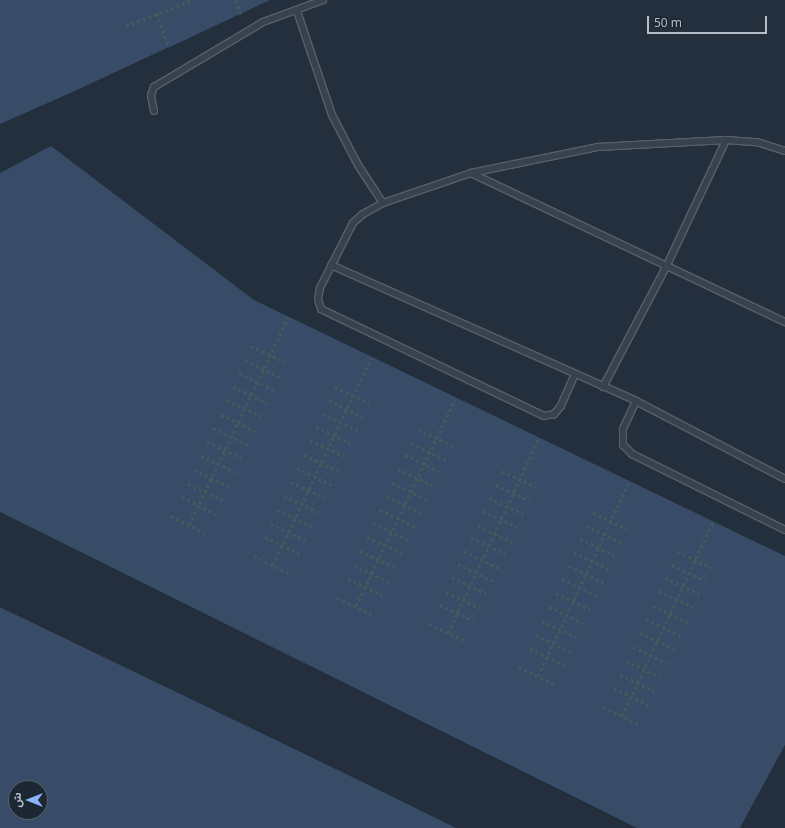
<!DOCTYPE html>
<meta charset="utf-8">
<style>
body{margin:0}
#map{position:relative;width:785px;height:828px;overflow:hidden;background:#242f3e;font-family:"Noto Sans","Noto Sans Arabic",sans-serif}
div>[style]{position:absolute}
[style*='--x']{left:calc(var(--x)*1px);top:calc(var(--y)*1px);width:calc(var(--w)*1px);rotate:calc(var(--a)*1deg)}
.water>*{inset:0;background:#394c67}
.pier>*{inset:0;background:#242f3e}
.path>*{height:2.5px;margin-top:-1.25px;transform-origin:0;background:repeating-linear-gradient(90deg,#44595c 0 3px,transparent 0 6px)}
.roads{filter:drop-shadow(1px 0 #565f6c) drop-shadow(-1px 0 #565f6c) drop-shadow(0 1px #565f6c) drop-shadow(0 -1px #565f6c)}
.lane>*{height:6px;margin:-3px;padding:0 3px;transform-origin:3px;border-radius:3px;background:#38414e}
span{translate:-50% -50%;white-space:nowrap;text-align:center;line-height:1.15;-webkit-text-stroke:3px #1d2633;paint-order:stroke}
.north{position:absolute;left:8px;top:780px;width:40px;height:40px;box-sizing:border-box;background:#1d2633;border:1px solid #59626f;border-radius:50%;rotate:270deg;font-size:11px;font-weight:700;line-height:16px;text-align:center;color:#b4bcc9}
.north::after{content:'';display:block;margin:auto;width:14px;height:18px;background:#8ab4f8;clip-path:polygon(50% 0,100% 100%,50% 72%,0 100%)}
.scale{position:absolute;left:647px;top:16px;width:120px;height:18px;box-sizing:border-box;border:2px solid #b4bcc9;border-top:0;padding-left:5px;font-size:12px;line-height:14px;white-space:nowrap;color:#b4bcc9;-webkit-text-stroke:3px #1d2633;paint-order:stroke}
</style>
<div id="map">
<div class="water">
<i style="clip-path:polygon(0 0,270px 0,91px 84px,0 124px)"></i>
<i style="clip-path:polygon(51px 146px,254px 300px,785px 556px,785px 745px,740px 828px,637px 828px,0 512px,0 173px)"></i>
<i style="clip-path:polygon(evenodd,0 607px,308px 755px,456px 828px,0 828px,0 607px,16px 788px,40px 788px,40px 812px,16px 812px,16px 788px)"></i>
</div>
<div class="pier">
<i style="clip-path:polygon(169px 47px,167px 51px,92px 86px,0 126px)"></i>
<i style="clip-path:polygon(50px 144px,52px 144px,0 173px,0 171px)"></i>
<i style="clip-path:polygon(0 512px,440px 731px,637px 828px,440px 733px)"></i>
<i style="clip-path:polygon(1px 605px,309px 753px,458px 828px,0 607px)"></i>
<i style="clip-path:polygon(785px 745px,785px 750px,740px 828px)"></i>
</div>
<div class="path">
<i style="--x:236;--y:0;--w:15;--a:70"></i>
<i style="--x:157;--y:13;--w:36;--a:71"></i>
<i style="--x:126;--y:26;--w:69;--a:-21.3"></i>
<i style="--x:251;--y:346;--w:38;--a:25"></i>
<i style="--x:245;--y:360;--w:39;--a:26"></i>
<i style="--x:239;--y:373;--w:39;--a:26"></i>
<i style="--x:233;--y:387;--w:38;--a:25"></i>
<i style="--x:335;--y:387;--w:38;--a:25"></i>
<i style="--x:227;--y:400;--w:38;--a:25"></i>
<i style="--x:329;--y:400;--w:38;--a:27"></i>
<i style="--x:323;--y:414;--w:38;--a:25"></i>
<i style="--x:221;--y:415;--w:38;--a:25"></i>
<i style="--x:316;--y:427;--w:38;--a:25"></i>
<i style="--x:213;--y:428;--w:39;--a:26"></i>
<i style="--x:418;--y:429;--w:39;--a:26"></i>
<i style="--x:310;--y:440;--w:38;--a:25"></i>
<i style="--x:207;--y:442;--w:38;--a:25"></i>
<i style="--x:411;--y:443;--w:39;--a:26"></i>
<i style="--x:304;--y:455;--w:38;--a:25"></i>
<i style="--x:405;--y:455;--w:38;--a:25"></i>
<i style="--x:201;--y:456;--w:38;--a:25"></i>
<i style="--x:297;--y:468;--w:39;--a:26"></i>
<i style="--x:398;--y:469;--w:38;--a:25"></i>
<i style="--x:194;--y:470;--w:38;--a:25"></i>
<i style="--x:502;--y:471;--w:38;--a:25"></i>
<i style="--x:291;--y:482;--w:38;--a:25"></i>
<i style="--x:392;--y:483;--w:38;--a:25"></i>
<i style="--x:188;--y:484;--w:38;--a:25"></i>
<i style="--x:496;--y:485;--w:38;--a:25"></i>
<i style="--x:284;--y:496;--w:38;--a:25"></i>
<i style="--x:387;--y:496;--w:39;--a:26"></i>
<i style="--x:182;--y:497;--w:38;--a:27"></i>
<i style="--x:489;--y:498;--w:38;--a:25"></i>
<i style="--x:277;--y:510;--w:38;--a:25"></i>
<i style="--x:380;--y:510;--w:38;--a:25"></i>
<i style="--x:483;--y:511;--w:38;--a:25"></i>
<i style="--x:593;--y:513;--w:38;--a:25"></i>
<i style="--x:171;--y:516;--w:38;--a:27"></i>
<i style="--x:373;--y:523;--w:39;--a:26"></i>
<i style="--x:271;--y:524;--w:39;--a:26"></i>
<i style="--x:189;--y:525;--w:230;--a:-64.5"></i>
<i style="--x:478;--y:526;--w:38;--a:25"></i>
<i style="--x:586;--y:526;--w:38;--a:25"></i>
<i style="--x:265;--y:537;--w:39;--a:26"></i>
<i style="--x:367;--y:537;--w:38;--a:25"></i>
<i style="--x:471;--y:538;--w:38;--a:25"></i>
<i style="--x:580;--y:539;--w:38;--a:25"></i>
<i style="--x:360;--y:551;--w:38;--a:25"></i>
<i style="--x:464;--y:551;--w:39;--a:26"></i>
<i style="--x:678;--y:551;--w:38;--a:27"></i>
<i style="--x:574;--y:552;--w:39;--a:26"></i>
<i style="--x:254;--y:556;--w:39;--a:26"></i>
<i style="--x:458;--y:564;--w:39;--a:26"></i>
<i style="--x:273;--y:565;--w:229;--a:-64.7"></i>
<i style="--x:354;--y:565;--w:39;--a:26"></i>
<i style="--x:672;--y:565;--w:38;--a:25"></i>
<i style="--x:569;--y:566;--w:39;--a:26"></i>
<i style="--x:452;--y:577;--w:39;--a:26"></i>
<i style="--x:665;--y:578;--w:38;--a:25"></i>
<i style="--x:348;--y:579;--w:38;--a:25"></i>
<i style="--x:562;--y:579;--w:39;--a:26"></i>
<i style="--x:659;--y:591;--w:38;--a:25"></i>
<i style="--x:446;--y:592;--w:38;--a:25"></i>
<i style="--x:556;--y:593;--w:39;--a:26"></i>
<i style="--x:337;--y:598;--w:38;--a:25"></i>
<i style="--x:440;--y:605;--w:38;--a:25"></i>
<i style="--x:356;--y:606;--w:229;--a:-64.4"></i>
<i style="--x:653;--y:606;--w:38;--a:25"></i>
<i style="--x:549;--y:607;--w:38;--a:25"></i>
<i style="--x:646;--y:619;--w:39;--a:26"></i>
<i style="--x:542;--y:621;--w:38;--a:25"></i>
<i style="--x:429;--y:624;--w:38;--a:25"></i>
<i style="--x:448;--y:633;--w:215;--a:-65"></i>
<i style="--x:640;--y:633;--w:38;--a:25"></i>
<i style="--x:536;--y:635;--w:39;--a:26"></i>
<i style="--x:633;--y:647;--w:38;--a:25"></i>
<i style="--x:530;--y:649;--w:38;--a:25"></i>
<i style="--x:626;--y:661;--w:38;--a:25"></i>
<i style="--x:519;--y:667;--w:39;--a:26"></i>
<i style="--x:620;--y:675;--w:38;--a:25"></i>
<i style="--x:538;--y:676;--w:214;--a:-64.9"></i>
<i style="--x:614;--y:688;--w:39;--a:26"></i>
<i style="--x:603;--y:707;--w:39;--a:26"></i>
<i style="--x:622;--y:716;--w:214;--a:-64.9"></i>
</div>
<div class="roads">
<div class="lane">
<i style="--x:297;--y:11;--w:110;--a:71.4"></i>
<i style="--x:332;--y:115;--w:56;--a:62.5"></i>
<i style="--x:358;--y:165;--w:45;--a:56.7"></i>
<i style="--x:154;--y:111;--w:16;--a:-101"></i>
<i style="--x:151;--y:95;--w:9;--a:-69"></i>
<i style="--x:154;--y:87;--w:127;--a:-30.8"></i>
<i style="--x:263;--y:22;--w:64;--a:-20.1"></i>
<i style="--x:471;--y:173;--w:348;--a:25.4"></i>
<i style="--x:331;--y:265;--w:334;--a:24"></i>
<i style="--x:636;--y:401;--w:168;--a:27.6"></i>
<i style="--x:575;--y:374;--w:35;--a:114"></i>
<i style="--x:561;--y:406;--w:11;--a:131"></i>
<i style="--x:554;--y:414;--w:10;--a:169"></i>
<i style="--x:544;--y:416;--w:247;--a:-154.4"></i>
<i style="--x:321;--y:309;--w:10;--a:-107"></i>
<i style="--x:318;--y:299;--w:11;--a:-80"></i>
<i style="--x:320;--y:288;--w:73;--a:-63.1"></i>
<i style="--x:353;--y:223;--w:13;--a:-42"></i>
<i style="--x:363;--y:214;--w:23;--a:-29"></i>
<i style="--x:383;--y:203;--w:93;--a:-18.8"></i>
<i style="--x:471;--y:173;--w:130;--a:-11.6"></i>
<i style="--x:598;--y:147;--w:128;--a:-3.1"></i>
<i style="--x:726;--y:140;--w:31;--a:4"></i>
<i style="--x:757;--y:142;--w:29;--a:18"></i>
<i style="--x:603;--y:387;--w:138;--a:-62.3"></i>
<i style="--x:667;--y:265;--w:138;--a:-64.7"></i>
<i style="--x:636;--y:401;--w:31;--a:115"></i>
<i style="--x:623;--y:429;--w:16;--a:90"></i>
<i style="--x:623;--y:445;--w:13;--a:45"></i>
<i style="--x:632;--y:454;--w:171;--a:26.4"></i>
</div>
</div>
<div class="north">ش</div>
<div class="scale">50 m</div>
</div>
